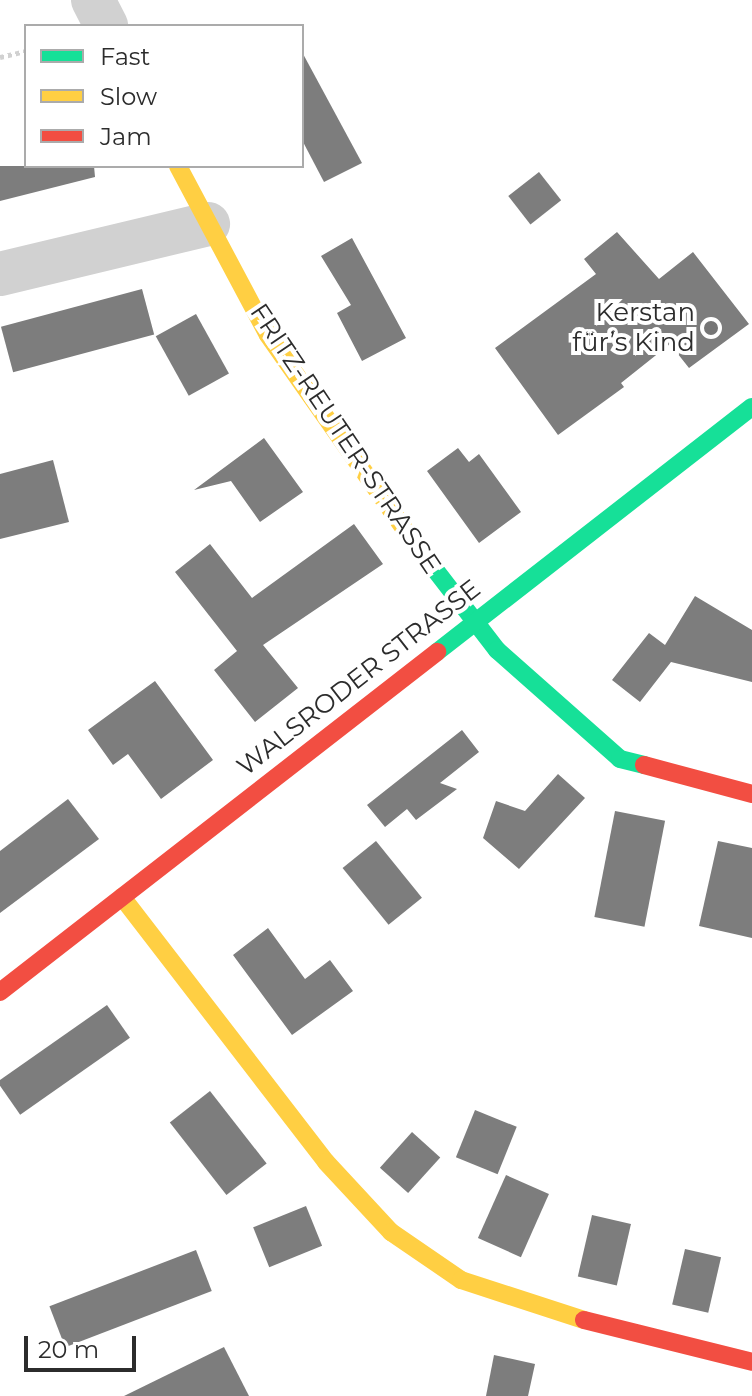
<!DOCTYPE html>
<meta charset="utf-8">
<style>
body{margin:0}
#map{position:relative;width:752px;height:1396px;overflow:hidden;background:#fff;font-family:Montserrat,sans-serif}
div>[style]{position:absolute}
[style*='--x']{left:calc(var(--x)*1px);top:calc(var(--y)*1px);width:calc(var(--w)*1px);rotate:calc(var(--a)*1deg)}
.building>*{inset:0;background:#7d7d7d;transform-origin:0 0}
.path>*{height:5px;margin-top:-2.5px;transform-origin:0;background:repeating-linear-gradient(90deg,#d1d1d1 0 4px,transparent 0 8px)}
.street>*{height:44px;margin:-22px;padding:0 22px;transform-origin:22px;border-radius:22px;background:#d1d1d1}
.fast>*{height:18px;margin:-9px;padding:0 9px;transform-origin:9px;border-radius:9px;background:#16e098}
.slow>*{height:18px;margin:-9px;padding:0 9px;transform-origin:9px;border-radius:9px;background:#ffcf43}
.jam>*{height:18px;margin:-9px;padding:0 9px;transform-origin:9px;border-radius:9px;background:#f24e42}
.dots>*{width:22px;height:22px;translate:-50% -50%;box-sizing:border-box;border:4px solid #fff;border-radius:50%}
span{translate:-50% -50%;white-space:nowrap;text-align:center;line-height:1.15;-webkit-text-stroke:8px #fff;paint-order:stroke}
.poi-label{font-size:26px;color:#2c2c2c}
.right{translate:-100% -50%;text-align:right}
.street-label{font-size:26px;color:#2c2c2c}
.legend{position:absolute;left:24px;top:24px;width:280px;height:144px;box-sizing:border-box;background:#fff;border:2px solid #ababab;margin:0;padding:10px 14px;list-style:none;font-size:24px;color:#2c2c2c}
.legend li{display:flex;align-items:center;gap:16px;height:40px}
.legend b{width:40px;border:2px solid #ababab}
.scale{position:absolute;left:24px;top:1336px;width:112px;height:36px;box-sizing:border-box;border:4px solid #2c2c2c;border-top:0;padding-left:10px;font-size:24px;line-height:28px;white-space:nowrap;color:#2c2c2c;-webkit-text-stroke:6px #fff;paint-order:stroke}
</style>
<div id="map">
<div class="building">
<i style="clip-path:polygon(302px 52px,362px 163px,324px 182px,302px 140px)"></i>
<i style="clip-path:polygon(0 166px,94px 166px,95px 177px,0 201px)"></i>
<i style="left:539px;top:172px;width:36px;height:39px;rotate:52deg"></i>
<i style="clip-path:polygon(617px 232px,659px 279px,693px 252px,749px 324px,689px 368px,670px 344px,621px 383px,624px 387px,558px 435px,495px 348px,596px 274px,584px 259px)"></i>
<i style="clip-path:polygon(352px 238px,406px 338px,362px 361px,337px 313px,351px 305px,321px 256px)"></i>
<i style="left:142px;top:289px;width:47px;height:146px;rotate:75deg"></i>
<i style="left:196px;top:314px;width:68px;height:46px;rotate:61deg"></i>
<i style="clip-path:polygon(264px 438px,303px 492px,260px 522px,231px 481px,194px 490px)"></i>
<i style="clip-path:polygon(458px 448px,469px 462px,479px 454px,521px 512px,479px 543px,427px 471px)"></i>
<i style="clip-path:polygon(53px 460px,69px 522px,0 539px,0 474px)"></i>
<i style="clip-path:polygon(354px 524px,383px 564px,263px 645px,298px 688px,255px 722px,214px 670px,237px 651px,175px 572px,210px 544px,252px 598px)"></i>
<i style="clip-path:polygon(695px 596px,752px 630px,752px 682px,671px 662px,640px 702px,612px 680px,649px 633px,665px 645px)"></i>
<i style="clip-path:polygon(155px 681px,213px 760px,161px 799px,128px 754px,113px 765px,88px 730px)"></i>
<i style="clip-path:polygon(462px 730px,479px 752px,440px 783px,457px 789px,416px 820px,407px 809px,385px 827px,367px 805px)"></i>
<i style="clip-path:polygon(558px 774px,585px 798px,519px 869px,483px 838px,496px 801px,525px 811px)"></i>
<i style="clip-path:polygon(68px 799px,99px 839px,0 913px,0 851px)"></i>
<i style="left:615px;top:811px;width:51px;height:108px;rotate:11deg"></i>
<i style="left:376px;top:841px;width:73px;height:43px;rotate:51deg"></i>
<i style="clip-path:polygon(718px 841px,752px 848px,752px 938px,699px 926px)"></i>
<i style="clip-path:polygon(268px 928px,305px 979px,330px 960px,353px 991px,292px 1035px,233px 955px)"></i>
<i style="left:107px;top:1005px;width:40px;height:134px;rotate:55deg"></i>
<i style="left:210px;top:1091px;width:92px;height:51px;rotate:52deg"></i>
<i style="left:475px;top:1110px;width:45px;height:51px;rotate:22deg"></i>
<i style="left:412px;top:1132px;width:38px;height:48px;rotate:42deg"></i>
<i style="left:506px;top:1175px;width:47px;height:69px;rotate:24deg"></i>
<i style="left:306px;top:1206px;width:43px;height:57px;rotate:68deg"></i>
<i style="left:592px;top:1215px;width:40px;height:63px;rotate:13deg"></i>
<i style="left:685px;top:1249px;width:37px;height:57px;rotate:13deg"></i>
<i style="left:196px;top:1250px;width:44px;height:157px;rotate:69deg"></i>
<i style="clip-path:polygon(224px 1347px,249px 1396px,124px 1396px)"></i>
<i style="clip-path:polygon(494px 1355px,535px 1364px,528px 1396px,486px 1396px)"></i>
</div>
<div class="path">
<i style="--x:0;--y:57;--w:27;--a:-13"></i>
</div>
<div class="street">
<i style="--x:93;--y:0;--w:29;--a:63"></i>
<i style="--x:0;--y:274;--w:214;--a:-13.5"></i>
</div>
<div class="fast">
<i style="--x:413;--y:541;--w:138;--a:52.4"></i>
<i style="--x:497;--y:650;--w:164;--a:41.5"></i>
<i style="--x:620;--y:759;--w:25;--a:14"></i>
<i style="--x:437;--y:652;--w:399;--a:-37.9"></i>
</div>
<div class="slow">
<i style="--x:178;--y:166;--w:191;--a:62"></i>
<i style="--x:268;--y:335;--w:252;--a:54.9"></i>
<i style="--x:122;--y:897;--w:334;--a:52.4"></i>
<i style="--x:326;--y:1162;--w:96;--a:47.1"></i>
<i style="--x:391;--y:1232;--w:85;--a:34.4"></i>
<i style="--x:461;--y:1280;--w:129;--a:18"></i>
</div>
<div class="jam">
<i style="--x:644;--y:765;--w:112;--a:15"></i>
<i style="--x:0;--y:992;--w:554;--a:-37.88"></i>
<i style="--x:584;--y:1320;--w:173;--a:14"></i>
</div>
<div class="dots">
<i style="left:711px;top:328px;background:#767676"></i>
</div>
<div class="poi-label">
<span class="right" style="left:695px;top:328px">Kerstan<br>für’s Kind</span>
</div>
<div class="street-label">
<span style="left:345px;top:439px;rotate:56deg">FRITZ-REUTER-STRASSE</span>
<span style="left:359px;top:678px;rotate:-38deg">WALSRODER STRASSE</span>
</div>
<ul class="legend">
<li><b style="height:10px;background:#16e098"></b>Fast</li>
<li><b style="height:10px;background:#ffcf43"></b>Slow</li>
<li><b style="height:10px;background:#f24e42"></b>Jam</li>
</ul>
<div class="scale">20 m</div>
</div>
